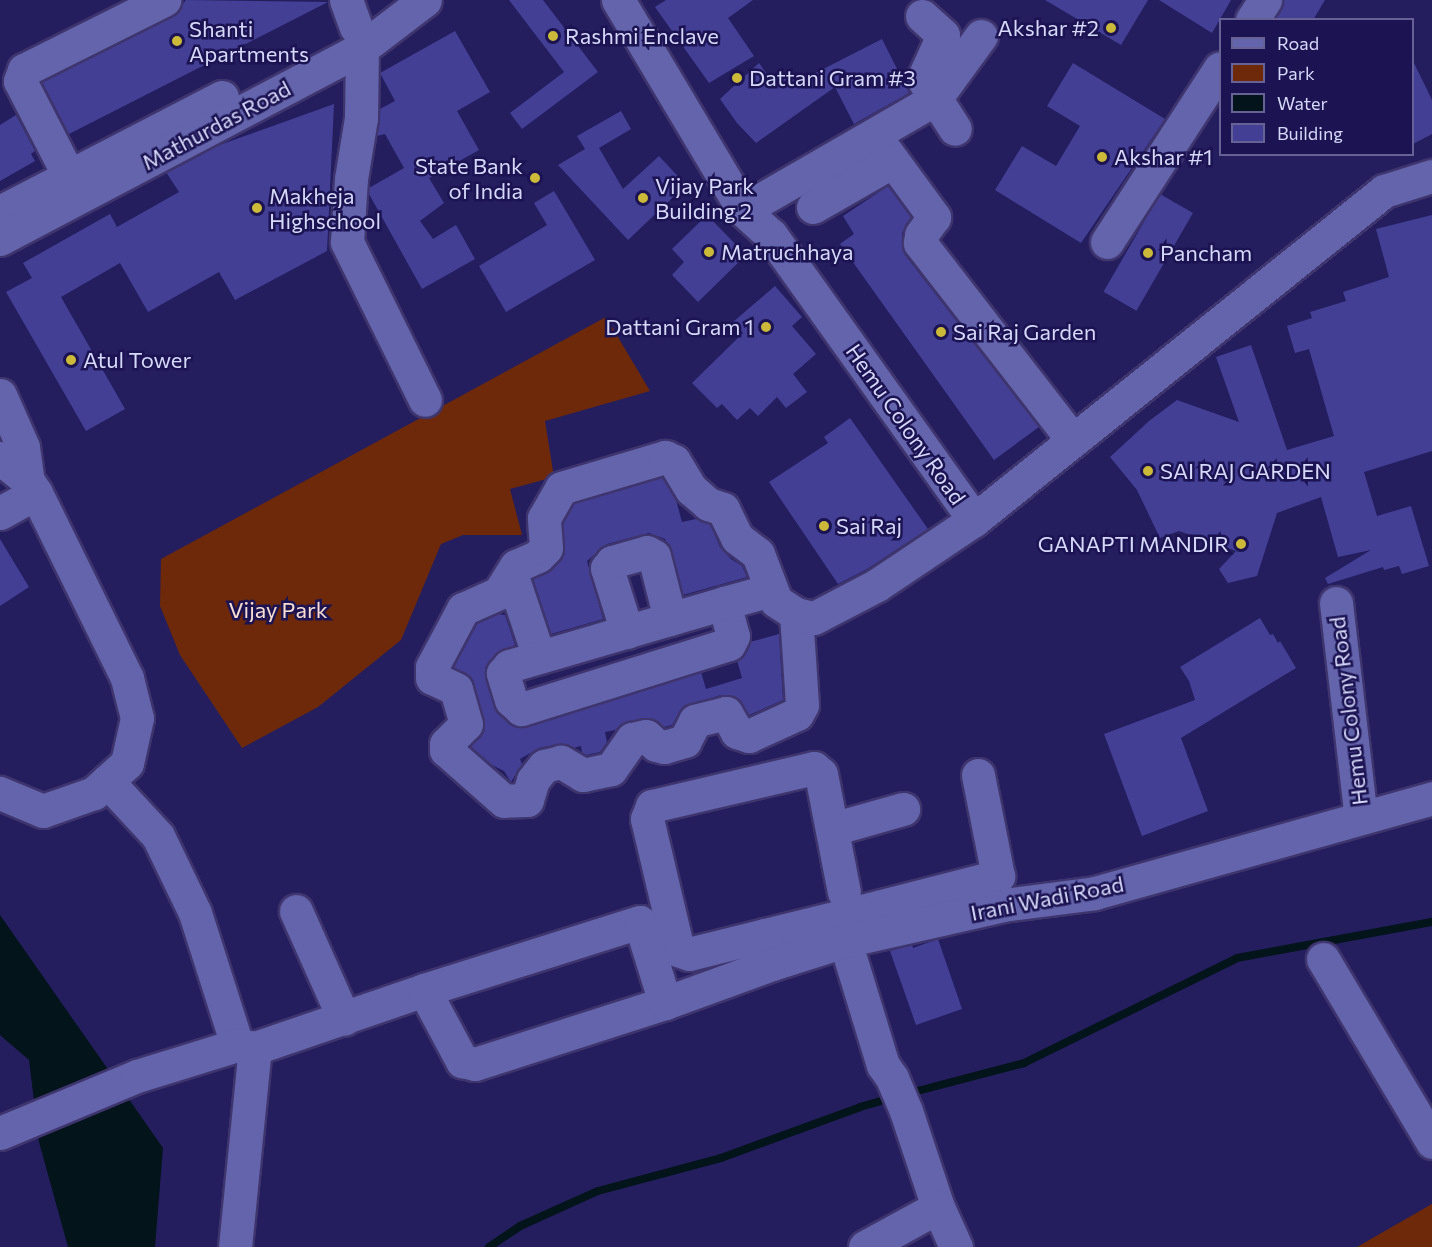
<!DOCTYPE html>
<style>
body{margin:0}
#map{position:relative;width:1432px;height:1247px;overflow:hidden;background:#241e5f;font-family:Commissioner,sans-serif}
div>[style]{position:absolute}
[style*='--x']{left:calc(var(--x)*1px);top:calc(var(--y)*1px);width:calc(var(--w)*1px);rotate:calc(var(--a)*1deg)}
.green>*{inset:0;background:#6e290a}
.water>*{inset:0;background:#03141a}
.stream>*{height:8px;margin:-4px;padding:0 4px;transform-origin:4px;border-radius:4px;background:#03141a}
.building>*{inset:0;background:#433f95;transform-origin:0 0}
.roads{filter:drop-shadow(2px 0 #3f356e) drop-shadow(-2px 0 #3f356e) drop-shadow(0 2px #3f356e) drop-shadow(0 -2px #3f356e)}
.minor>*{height:33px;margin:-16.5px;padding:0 16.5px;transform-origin:16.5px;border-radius:16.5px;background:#6364ab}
.dots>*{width:16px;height:16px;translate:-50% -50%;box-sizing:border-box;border:3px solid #1c1353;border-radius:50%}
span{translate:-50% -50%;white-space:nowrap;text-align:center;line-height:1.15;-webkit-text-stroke:5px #1c1353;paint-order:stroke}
.poi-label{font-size:22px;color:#d5d8f8}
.left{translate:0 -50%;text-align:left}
.right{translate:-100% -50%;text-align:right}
.street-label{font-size:22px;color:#d5d8f8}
.park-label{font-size:22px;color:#f8ddd3}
.legend{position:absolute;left:1219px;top:18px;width:195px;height:138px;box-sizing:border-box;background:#1c1353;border:2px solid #666295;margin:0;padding:8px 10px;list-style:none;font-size:18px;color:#d5d8f8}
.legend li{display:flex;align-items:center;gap:12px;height:30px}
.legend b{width:30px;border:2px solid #666295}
</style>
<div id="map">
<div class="green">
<i style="clip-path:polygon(606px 317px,650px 391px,545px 421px,554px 477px,510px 489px,522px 535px,463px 535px,441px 544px,401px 640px,318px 707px,242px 748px,180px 655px,160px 606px,161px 559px)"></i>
<i style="clip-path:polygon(1432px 1204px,1432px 1247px,1357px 1247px)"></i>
</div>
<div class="water">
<i style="clip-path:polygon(0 915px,163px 1148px,155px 1247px,68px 1247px,39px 1142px,29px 1060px,0 1035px)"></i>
</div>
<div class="stream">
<i style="--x:906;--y:1094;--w:122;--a:-14.7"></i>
<i style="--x:1024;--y:1063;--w:237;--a:-26.2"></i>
<i style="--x:1237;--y:958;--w:198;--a:-10.5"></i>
<i style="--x:489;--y:1247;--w:37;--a:-34"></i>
<i style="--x:520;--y:1226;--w:85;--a:-24.2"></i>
<i style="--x:598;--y:1191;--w:127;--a:-15"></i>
<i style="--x:721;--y:1158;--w:148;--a:-20.1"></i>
<i style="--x:860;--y:1107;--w:32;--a:-16"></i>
</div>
<div class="building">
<i style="clip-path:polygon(186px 0,328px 2px,69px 134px,42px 82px,172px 17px)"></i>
<i style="clip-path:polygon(509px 0,543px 0,598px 72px,522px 129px,510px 113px,564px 72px)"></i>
<i style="clip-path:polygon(666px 0,753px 0,728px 18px,754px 56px,709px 83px,655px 7px)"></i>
<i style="clip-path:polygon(1045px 0,1148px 0,1121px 45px)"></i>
<i style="clip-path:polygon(1159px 0,1231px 0,1212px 33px)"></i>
<i style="clip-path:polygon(1284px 0,1325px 0,1313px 20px,1275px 20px)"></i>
<i style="clip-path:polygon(455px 31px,490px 92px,457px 111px,479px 150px,429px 178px,444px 203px,420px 221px,433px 239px,456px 225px,475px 259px,422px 289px,369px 194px,369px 188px,404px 168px,385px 134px,377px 136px,380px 109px,395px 101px,380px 73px)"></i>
<i style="clip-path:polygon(882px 39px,909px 93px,854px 124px,835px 87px,756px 143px,737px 123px,720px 99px,759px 63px,773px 83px,788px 72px,796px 83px)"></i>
<i style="clip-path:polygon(1413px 61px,1432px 100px,1432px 134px,1413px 144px)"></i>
<i style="clip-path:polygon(1073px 63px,1165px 119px,1081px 243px,995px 190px,1022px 146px,1056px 166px,1080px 126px,1047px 106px)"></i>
<i style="clip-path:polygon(334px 104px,327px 251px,235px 300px,219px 272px,148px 312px,120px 263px,61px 297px,125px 409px,86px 431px,6px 292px,32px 278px,23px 263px,110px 214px,117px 227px,179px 192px,166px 172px,214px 147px)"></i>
<i style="clip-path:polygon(621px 111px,631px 129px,599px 148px,623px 189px,659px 156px,686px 185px,628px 240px,558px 165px,585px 149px,577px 136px)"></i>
<i style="clip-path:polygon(16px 115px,35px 151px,31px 154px,35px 161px,0 181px,0 125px)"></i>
<i style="clip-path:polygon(888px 186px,911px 217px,902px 233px,905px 255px,1039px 427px,994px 460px,840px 244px,854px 234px,843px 216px)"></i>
<i style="clip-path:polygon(554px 191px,595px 260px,506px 312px,479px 266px,547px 225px,534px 203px)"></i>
<i style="left:1160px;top:194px;width:38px;height:113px;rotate:30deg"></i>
<i style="clip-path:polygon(707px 215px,746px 255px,698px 302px,672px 275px,684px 262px,672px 249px)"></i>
<i style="clip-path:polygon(1432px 215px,1432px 451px,1364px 472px,1377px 516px,1411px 506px,1429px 566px,1402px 574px,1399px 566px,1384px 570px,1383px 567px,1328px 584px,1325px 578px,1371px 550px,1338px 557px,1321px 497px,1277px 513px,1257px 576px,1228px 583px,1219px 569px,1236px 551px,1179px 531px,1160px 538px,1137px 490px,1110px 457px,1149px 421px,1177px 400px,1239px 422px,1216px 357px,1251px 345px,1287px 450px,1334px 436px,1309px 349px,1295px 353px,1287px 326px,1312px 318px,1310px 312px,1346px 301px,1343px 292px,1389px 277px,1376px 229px)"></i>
<i style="clip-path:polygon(775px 286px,802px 317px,792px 326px,816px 354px,793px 374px,807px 392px,786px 408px,777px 397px,758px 416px,750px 408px,737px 420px,722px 404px,717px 408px,692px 383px,743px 333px,733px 322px)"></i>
<i style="clip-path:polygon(850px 418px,928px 529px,867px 569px,838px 584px,769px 482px,828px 443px,824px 437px)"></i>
<i style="clip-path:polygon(662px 477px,676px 500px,682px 522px,696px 519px,710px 524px,720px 547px,731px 559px,742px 566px,747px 577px,683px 595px,672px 551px,665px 539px,649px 533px,607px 544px,587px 561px,603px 619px,551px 634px,533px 579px,551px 570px,563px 555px,563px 522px,574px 504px)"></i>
<i style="clip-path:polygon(0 539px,29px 587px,0 606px)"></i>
<i style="clip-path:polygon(498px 614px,505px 615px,515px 645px,495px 654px,485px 669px,485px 678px,498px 713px,516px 727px,527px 727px,701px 672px,706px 689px,742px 678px,737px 660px,746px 653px,750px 642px,779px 634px,783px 700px,749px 715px,734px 696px,721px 695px,684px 706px,672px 725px,664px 727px,650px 718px,628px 721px,615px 730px,605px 732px,607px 742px,600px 752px,586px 755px,582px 753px,581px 746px,573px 748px,558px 744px,539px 748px,520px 759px,522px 764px,511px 782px,504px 771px,492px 765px,470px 746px,484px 729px,484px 719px,471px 677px,453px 667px,477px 624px)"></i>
<i style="clip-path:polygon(1260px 618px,1270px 635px,1273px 634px,1278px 643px,1280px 641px,1296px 668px,1181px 738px,1208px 811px,1142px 836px,1104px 734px,1195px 700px,1189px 681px,1180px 667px)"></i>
<i style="clip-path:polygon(938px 939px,962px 1009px,916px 1025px,890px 951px,912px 945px,913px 948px)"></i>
</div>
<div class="roads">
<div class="minor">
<i style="--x:346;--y:0;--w:29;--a:70"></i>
<i style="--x:618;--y:0;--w:244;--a:59.2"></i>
<i style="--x:743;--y:210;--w:38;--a:42"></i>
<i style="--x:771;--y:235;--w:350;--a:54.5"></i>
<i style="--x:922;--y:16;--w:28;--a:42"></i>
<i style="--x:943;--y:35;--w:48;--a:114.4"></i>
<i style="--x:923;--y:79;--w:59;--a:57.4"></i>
<i style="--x:1252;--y:20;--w:24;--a:-57"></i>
<i style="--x:362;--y:48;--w:70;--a:90.8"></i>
<i style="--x:361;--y:118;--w:62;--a:99.3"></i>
<i style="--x:351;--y:179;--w:63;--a:93.6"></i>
<i style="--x:347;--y:242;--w:176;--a:63.7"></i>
<i style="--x:874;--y:135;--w:102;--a:53.8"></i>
<i style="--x:934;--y:217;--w:22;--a:126"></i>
<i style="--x:921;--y:235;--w:8;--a:97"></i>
<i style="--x:920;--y:243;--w:249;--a:52.2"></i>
<i style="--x:69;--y:176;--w:107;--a:-117.3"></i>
<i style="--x:20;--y:81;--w:12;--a:-70"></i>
<i style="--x:24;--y:70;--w:157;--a:-26.6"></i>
<i style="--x:813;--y:207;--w:92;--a:-29.9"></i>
<i style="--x:743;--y:210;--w:222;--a:-30"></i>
<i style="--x:935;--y:99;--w:78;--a:-53.9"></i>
<i style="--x:0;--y:212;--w:250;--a:-27.4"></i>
<i style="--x:0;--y:239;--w:409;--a:-27.8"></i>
<i style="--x:362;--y:48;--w:79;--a:-37.3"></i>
<i style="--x:1107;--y:242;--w:207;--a:-57"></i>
<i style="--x:0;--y:395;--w:57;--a:66.1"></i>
<i style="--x:23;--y:447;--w:34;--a:82"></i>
<i style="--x:0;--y:458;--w:36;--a:39"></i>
<i style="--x:28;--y:481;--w:14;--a:56"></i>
<i style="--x:36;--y:493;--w:206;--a:63.8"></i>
<i style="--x:127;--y:678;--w:41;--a:76"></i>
<i style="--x:137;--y:718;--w:46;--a:102.5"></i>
<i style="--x:127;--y:763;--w:45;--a:137.7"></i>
<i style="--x:94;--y:793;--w:54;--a:160.6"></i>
<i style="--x:43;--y:811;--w:47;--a:-157.3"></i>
<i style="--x:0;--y:513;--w:41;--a:-29.1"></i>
<i style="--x:512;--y:576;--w:85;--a:71.6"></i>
<i style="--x:724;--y:603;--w:34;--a:75"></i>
<i style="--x:733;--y:636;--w:9;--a:117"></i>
<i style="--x:729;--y:644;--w:218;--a:162.6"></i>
<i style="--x:521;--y:709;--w:13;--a:-138"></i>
<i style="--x:511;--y:700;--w:28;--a:-107"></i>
<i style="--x:503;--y:673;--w:9;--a:-49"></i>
<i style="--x:509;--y:666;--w:224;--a:-16.3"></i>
<i style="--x:724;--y:603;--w:49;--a:-15.5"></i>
<i style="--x:1336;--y:603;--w:216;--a:83.4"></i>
<i style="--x:796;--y:614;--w:91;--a:86.2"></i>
<i style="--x:802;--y:705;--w:10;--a:119"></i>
<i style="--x:797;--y:714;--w:53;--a:155.4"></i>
<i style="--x:749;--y:736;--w:13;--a:-162"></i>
<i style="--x:737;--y:732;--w:22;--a:-120"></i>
<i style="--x:726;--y:713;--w:32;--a:166"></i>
<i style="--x:695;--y:721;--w:22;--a:117"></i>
<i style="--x:685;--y:741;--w:22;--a:164"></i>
<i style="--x:664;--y:747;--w:8;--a:-166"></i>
<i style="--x:656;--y:745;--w:13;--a:-138"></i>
<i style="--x:646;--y:736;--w:14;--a:168"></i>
<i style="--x:632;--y:739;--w:37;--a:125"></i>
<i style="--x:611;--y:769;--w:29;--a:168"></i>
<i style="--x:583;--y:775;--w:26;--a:-149"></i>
<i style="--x:561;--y:762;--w:17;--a:167"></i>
<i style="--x:544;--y:766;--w:18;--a:128"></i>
<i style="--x:533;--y:780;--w:21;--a:107"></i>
<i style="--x:527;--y:800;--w:23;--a:178"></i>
<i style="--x:504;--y:801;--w:77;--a:-138.7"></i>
<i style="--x:446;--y:750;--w:6;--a:-90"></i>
<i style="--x:446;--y:744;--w:28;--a:-45"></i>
<i style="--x:466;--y:724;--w:36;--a:-106"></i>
<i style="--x:456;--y:689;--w:26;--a:-155"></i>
<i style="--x:432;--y:678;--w:11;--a:-90"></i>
<i style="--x:432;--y:667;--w:66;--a:-61.9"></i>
<i style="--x:463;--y:609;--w:39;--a:-24"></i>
<i style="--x:499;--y:593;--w:32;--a:-58"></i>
<i style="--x:516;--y:566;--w:24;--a:-24"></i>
<i style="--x:538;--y:556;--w:11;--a:-45"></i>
<i style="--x:546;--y:548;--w:30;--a:-94"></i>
<i style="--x:544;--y:518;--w:34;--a:-60"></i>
<i style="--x:561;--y:488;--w:109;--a:-16.6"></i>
<i style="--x:665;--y:457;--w:10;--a:24"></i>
<i style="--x:674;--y:461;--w:33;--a:59"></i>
<i style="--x:691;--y:489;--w:23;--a:41"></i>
<i style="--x:708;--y:504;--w:16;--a:18"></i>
<i style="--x:723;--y:509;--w:32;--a:64"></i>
<i style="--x:737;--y:538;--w:26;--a:37"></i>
<i style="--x:758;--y:554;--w:50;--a:69"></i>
<i style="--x:776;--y:601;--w:24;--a:33"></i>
<i style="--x:796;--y:614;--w:18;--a:13"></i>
<i style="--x:814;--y:618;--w:71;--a:-27.6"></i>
<i style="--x:877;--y:585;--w:117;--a:-33.8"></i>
<i style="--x:974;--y:520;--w:526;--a:-38.74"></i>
<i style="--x:1384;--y:191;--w:50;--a:-17.4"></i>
<i style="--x:627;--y:632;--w:67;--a:-107.4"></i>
<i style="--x:607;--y:568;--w:8;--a:-50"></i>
<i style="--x:612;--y:562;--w:36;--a:-16"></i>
<i style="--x:647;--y:552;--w:8;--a:30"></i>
<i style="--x:654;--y:556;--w:65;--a:75.7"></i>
<i style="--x:107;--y:781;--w:75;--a:47.2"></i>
<i style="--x:158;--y:836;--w:85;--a:64.3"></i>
<i style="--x:195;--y:913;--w:139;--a:72.3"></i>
<i style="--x:832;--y:829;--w:74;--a:-15.7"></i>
<i style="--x:296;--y:911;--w:118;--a:66"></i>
<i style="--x:858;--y:912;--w:145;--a:-14.4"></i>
<i style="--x:998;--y:876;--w:103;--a:-101.2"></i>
<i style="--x:765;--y:935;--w:96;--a:-13.9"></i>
<i style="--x:858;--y:912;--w:24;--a:78"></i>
<i style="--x:845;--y:941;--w:130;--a:73"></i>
<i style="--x:883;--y:1065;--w:16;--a:55"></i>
<i style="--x:892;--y:1078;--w:36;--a:67"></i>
<i style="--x:906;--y:1111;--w:101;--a:71.6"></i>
<i style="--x:938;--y:1207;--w:44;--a:65.8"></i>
<i style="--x:1323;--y:959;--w:213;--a:59.2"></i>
<i style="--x:772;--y:964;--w:30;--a:-104"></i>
<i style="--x:765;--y:935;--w:78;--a:166"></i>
<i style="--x:689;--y:954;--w:12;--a:-160"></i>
<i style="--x:678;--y:950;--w:135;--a:-103.3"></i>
<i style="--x:647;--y:819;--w:14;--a:-69"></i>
<i style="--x:652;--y:806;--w:166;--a:-13.2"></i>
<i style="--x:814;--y:768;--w:9;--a:41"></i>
<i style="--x:821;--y:774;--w:120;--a:79"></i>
<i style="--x:424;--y:990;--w:81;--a:61.8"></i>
<i style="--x:462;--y:1061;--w:13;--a:13"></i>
<i style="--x:475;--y:1064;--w:200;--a:-17.8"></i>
<i style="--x:665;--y:1003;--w:114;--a:-20"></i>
<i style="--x:772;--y:964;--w:77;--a:-17.5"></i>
<i style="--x:845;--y:941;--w:162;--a:-12.8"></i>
<i style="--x:1003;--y:905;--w:93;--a:-7.4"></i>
<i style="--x:1095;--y:893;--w:350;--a:-15.7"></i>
<i style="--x:0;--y:1133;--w:148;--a:-22.6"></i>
<i style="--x:137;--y:1076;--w:105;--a:-17.2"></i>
<i style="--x:237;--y:1045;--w:18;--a:9"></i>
<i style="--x:255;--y:1048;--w:179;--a:-18.9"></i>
<i style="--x:424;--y:990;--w:226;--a:-17.5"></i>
<i style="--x:640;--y:922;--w:85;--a:72.8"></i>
<i style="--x:235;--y:1247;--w:200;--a:-84.3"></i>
<i style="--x:865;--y:1247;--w:83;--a:-28.7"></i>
</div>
</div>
<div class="dots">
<i style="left:1111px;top:28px;background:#ccb939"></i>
<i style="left:553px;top:36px;background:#ccb939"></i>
<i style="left:177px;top:41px;background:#ccb939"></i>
<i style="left:737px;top:78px;background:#ccb939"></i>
<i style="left:1102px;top:157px;background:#ccb939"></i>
<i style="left:535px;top:178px;background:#ccb939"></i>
<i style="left:643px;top:198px;background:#ccb939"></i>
<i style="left:257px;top:208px;background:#ccb939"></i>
<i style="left:709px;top:252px;background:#ccb939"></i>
<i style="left:1148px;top:253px;background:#ccb939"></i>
<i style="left:766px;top:327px;background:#ccb939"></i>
<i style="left:941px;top:332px;background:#ccb939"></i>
<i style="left:71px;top:360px;background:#ccb939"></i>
<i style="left:1148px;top:471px;background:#ccb939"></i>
<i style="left:824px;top:526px;background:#ccb939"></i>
<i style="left:1241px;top:544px;background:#ccb939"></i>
</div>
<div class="poi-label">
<span class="left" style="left:189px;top:41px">Shanti<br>Apartments</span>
<span class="right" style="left:1099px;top:28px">Akshar #2</span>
<span class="left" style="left:565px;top:36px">Rashmi Enclave</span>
<span class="left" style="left:749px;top:78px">Dattani Gram #3</span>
<span class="left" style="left:1114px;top:157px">Akshar #1</span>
<span class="right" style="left:523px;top:178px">State Bank<br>of India</span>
<span class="left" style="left:655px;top:198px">Vijay Park<br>Building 2</span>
<span class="left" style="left:269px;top:208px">Makheja<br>Highschool</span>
<span class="left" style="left:721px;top:252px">Matruchhaya</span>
<span class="left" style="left:1160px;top:253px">Pancham</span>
<span class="right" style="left:754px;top:327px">Dattani Gram 1</span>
<span class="left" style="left:953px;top:332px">Sai Raj Garden</span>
<span class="left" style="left:83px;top:360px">Atul Tower</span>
<span class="left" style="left:1160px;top:471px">SAI RAJ GARDEN</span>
<span class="left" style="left:836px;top:526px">Sai Raj</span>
<span class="right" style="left:1229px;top:544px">GANAPTI MANDIR</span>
</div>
<div class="street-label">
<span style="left:216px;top:125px;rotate:-28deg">Mathurdas Road</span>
<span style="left:906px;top:424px;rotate:55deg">Hemu Colony Road</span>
<span style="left:1348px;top:711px;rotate:-97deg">Hemu Colony Road</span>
<span style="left:1047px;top:898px;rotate:-11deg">Irani Wadi Road</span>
</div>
<div class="park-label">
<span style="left:278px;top:610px">Vijay Park</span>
</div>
<ul class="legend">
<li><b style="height:8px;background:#6364ab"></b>Road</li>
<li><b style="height:16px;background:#6e290a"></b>Park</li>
<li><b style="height:16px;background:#03141a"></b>Water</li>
<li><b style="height:16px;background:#433f95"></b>Building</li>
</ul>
</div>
